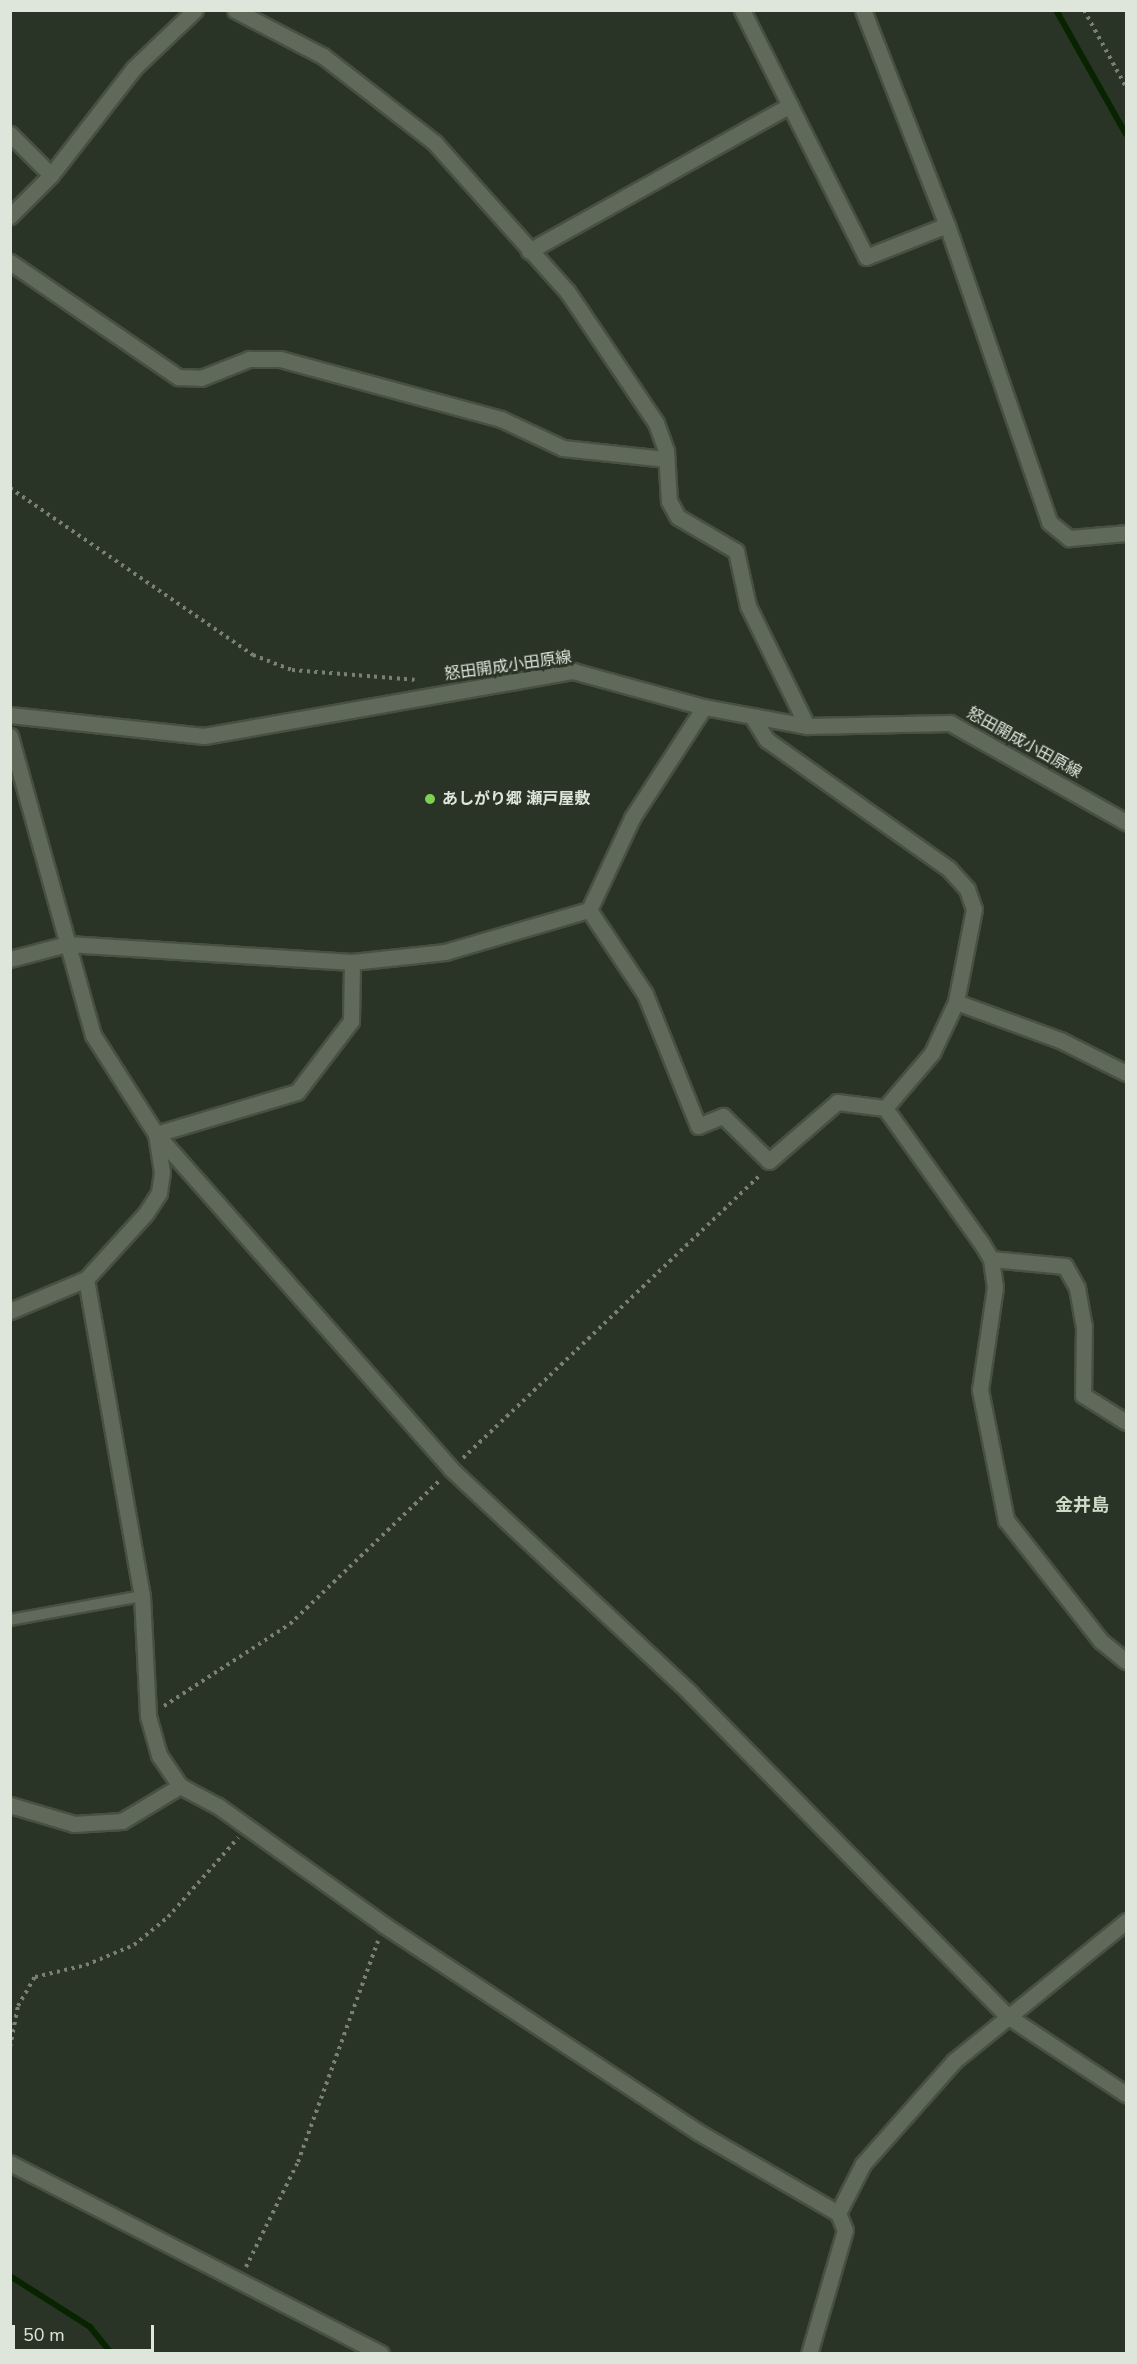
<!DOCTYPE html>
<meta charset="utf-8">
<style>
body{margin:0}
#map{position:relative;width:1137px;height:2364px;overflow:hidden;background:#2a3426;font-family:"Nunito Sans","Noto Sans JP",sans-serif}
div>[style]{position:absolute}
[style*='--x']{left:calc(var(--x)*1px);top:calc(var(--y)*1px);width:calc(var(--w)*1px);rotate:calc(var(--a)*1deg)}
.stream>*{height:6px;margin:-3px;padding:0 3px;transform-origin:3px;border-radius:3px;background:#082300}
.path>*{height:4px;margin-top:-2px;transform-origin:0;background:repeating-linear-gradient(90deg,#788174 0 3px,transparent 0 7.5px)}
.roads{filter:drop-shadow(2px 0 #475043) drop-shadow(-2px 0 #475043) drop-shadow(0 2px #475043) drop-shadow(0 -2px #475043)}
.lane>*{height:10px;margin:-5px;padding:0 5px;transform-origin:5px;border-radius:5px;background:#5f6a5a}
.street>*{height:15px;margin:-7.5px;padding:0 7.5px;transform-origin:7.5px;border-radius:7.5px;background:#5f6a5a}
.secondary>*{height:15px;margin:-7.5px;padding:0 7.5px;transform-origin:7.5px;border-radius:7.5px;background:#5f6a5a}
.dots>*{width:16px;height:16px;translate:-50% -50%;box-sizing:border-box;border:3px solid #2a3426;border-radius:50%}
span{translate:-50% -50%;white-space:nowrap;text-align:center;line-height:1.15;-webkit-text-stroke:6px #2a3426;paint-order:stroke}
.street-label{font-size:16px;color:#dee5db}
.poi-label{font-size:16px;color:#dee5db;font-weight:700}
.left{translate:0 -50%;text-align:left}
.neighbourhood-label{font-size:18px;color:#cddbc8;font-weight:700}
.frame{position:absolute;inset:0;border:12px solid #dee5db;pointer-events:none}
.scale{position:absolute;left:12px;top:2325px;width:142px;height:27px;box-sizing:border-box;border:3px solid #dee5db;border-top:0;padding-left:8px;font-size:18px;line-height:21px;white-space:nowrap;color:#dee5db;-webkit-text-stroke:4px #2a3426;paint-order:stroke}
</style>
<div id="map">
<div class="stream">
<i style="--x:1056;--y:10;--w:142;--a:60.6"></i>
<i style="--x:10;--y:2276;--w:95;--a:32.5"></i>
<i style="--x:90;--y:2327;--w:35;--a:51"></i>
</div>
<div class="path">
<i style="--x:1084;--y:10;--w:88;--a:61.4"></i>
<i style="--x:10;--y:488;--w:295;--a:34.5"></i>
<i style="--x:253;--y:655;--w:42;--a:21"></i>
<i style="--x:292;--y:670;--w:123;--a:4.6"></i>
<i style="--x:463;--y:1458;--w:412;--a:-43.6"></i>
<i style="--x:164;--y:1706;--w:150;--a:-33.1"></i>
<i style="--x:290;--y:1624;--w:208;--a:-43.8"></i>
<i style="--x:10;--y:2047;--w:42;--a:-79"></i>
<i style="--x:18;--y:2006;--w:34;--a:-60"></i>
<i style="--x:35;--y:1977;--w:52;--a:-13.2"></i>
<i style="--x:86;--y:1965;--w:52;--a:-22.6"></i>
<i style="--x:134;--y:1945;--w:44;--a:-39.5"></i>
<i style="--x:168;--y:1917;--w:106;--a:-48.5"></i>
<i style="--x:246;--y:2267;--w:117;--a:-63.7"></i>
<i style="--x:298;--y:2162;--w:235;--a:-70.1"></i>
</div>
<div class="roads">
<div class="lane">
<i style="--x:10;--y:1620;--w:134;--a:-10.3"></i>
</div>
<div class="street">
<i style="--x:235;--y:10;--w:99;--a:27.6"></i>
<i style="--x:323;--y:56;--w:142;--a:37.8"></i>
<i style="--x:435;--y:143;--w:198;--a:48.3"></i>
<i style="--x:567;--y:291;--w:159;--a:56"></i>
<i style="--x:656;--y:423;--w:30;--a:70"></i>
<i style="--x:666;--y:451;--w:50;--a:86.6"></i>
<i style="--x:669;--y:501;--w:18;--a:61"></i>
<i style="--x:678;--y:517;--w:67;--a:30.4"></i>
<i style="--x:736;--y:551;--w:56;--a:77.7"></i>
<i style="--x:748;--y:606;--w:134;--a:63.8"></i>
<i style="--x:742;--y:10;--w:276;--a:63.3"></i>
<i style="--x:866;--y:257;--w:87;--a:-21.6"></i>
<i style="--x:863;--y:10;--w:231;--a:68.7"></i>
<i style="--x:947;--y:225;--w:314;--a:71"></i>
<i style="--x:1049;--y:522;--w:26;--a:39"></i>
<i style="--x:1069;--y:538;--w:57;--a:-5"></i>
<i style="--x:10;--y:134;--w:58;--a:45"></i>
<i style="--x:10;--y:216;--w:58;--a:-45"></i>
<i style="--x:51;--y:175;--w:135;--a:-52.2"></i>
<i style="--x:134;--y:68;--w:84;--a:-43.6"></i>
<i style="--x:529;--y:251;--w:299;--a:-29.2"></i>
<i style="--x:10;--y:262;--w:204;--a:34.4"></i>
<i style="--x:178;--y:377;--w:23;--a:2"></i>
<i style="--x:201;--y:378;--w:52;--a:-21.6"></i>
<i style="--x:249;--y:359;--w:31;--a:0"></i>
<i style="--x:280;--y:359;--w:229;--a:15.2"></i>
<i style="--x:501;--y:419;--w:68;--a:25.1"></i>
<i style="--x:563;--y:448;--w:104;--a:6.1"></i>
<i style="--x:753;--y:718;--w:26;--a:58"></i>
<i style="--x:767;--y:740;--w:223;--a:35.3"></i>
<i style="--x:949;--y:869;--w:27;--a:48"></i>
<i style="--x:967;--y:889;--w:21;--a:71"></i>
<i style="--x:974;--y:909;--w:95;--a:101"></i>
<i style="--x:956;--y:1002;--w:56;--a:115.2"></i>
<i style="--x:932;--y:1053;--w:72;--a:130.5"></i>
<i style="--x:10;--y:736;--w:310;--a:74.5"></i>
<i style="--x:93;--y:1035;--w:117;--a:57.5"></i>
<i style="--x:156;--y:1134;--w:446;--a:48.6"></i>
<i style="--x:451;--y:1469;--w:328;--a:43.1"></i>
<i style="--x:690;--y:1693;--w:451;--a:45.5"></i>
<i style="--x:1006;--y:2015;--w:144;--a:33.4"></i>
<i style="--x:589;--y:910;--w:101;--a:56.3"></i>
<i style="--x:645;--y:994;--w:142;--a:68.1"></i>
<i style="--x:698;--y:1126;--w:27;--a:-22"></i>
<i style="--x:723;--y:1116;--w:64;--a:44.4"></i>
<i style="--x:769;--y:1161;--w:90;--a:-40.9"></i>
<i style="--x:837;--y:1102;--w:48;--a:7.1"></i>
<i style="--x:885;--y:1108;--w:167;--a:54.5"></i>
<i style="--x:982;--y:1244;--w:17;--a:59"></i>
<i style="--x:991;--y:1259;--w:28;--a:82"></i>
<i style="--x:995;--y:1287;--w:104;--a:98.3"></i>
<i style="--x:980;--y:1390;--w:133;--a:78.7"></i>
<i style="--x:1006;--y:1520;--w:154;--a:51.9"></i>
<i style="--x:1101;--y:1641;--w:32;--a:39"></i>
<i style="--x:10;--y:959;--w:59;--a:-14.7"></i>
<i style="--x:67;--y:944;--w:286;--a:3.6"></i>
<i style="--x:956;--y:1002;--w:111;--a:20.1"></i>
<i style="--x:1060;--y:1040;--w:74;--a:26.6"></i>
<i style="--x:156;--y:1134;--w:147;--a:-16.6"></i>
<i style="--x:297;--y:1092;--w:89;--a:-52.7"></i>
<i style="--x:351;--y:1021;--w:59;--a:-89"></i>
<i style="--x:352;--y:962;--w:94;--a:-6.1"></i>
<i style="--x:445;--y:952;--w:150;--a:-16.3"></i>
<i style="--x:589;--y:910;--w:102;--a:-64.9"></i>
<i style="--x:632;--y:818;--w:132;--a:-57"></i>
<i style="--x:991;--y:1259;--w:74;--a:5.4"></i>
<i style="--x:1065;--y:1266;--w:25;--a:61"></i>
<i style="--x:1077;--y:1288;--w:39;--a:80"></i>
<i style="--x:1084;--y:1326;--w:69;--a:90.8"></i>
<i style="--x:1083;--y:1395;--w:51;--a:32.1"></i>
<i style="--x:86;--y:1279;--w:322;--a:80"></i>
<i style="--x:142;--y:1596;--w:120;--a:87.1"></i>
<i style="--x:148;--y:1716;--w:41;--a:74.2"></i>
<i style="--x:159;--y:1755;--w:37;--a:56"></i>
<i style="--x:180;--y:1786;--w:43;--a:27.8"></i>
<i style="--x:218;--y:1806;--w:204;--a:35.6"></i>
<i style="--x:384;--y:1925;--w:376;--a:33.4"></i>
<i style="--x:698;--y:2132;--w:162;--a:30.1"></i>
<i style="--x:838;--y:2213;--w:18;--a:68"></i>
<i style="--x:845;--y:2230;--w:129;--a:106.2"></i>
<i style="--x:10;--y:1311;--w:82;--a:-22.8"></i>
<i style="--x:86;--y:1279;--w:89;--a:-47.7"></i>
<i style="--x:146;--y:1213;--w:24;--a:-57"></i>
<i style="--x:159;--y:1193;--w:21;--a:-82"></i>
<i style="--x:162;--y:1172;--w:38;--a:-99"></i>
<i style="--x:10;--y:1805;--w:67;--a:16.5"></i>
<i style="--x:74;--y:1824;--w:48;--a:-3.6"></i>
<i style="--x:122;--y:1821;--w:68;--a:-31.1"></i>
<i style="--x:10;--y:2163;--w:417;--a:27.2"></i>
<i style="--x:838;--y:2213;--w:55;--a:-63"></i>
<i style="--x:863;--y:2164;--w:137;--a:-48.5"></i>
<i style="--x:954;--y:2061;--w:222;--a:-39.1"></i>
</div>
<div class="secondary">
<i style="--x:10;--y:715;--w:195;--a:6.2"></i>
<i style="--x:204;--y:736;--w:375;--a:-10"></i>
<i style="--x:573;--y:671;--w:136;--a:15.4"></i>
<i style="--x:704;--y:707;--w:105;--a:10.5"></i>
<i style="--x:807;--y:726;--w:143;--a:-1.2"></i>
<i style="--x:950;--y:723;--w:202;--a:29.4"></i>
</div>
</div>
<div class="dots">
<i style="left:430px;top:799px;background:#7dd154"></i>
</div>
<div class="street-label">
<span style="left:508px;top:666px;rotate:-8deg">怒田開成小田原線</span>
<span style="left:1024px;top:743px;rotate:29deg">怒田開成小田原線</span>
</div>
<div class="poi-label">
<span class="left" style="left:442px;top:799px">あしがり郷 瀬戸屋敷</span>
</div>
<div class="neighbourhood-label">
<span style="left:1082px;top:1505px">金井島</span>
</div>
<div class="frame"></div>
<div class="scale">50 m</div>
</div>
